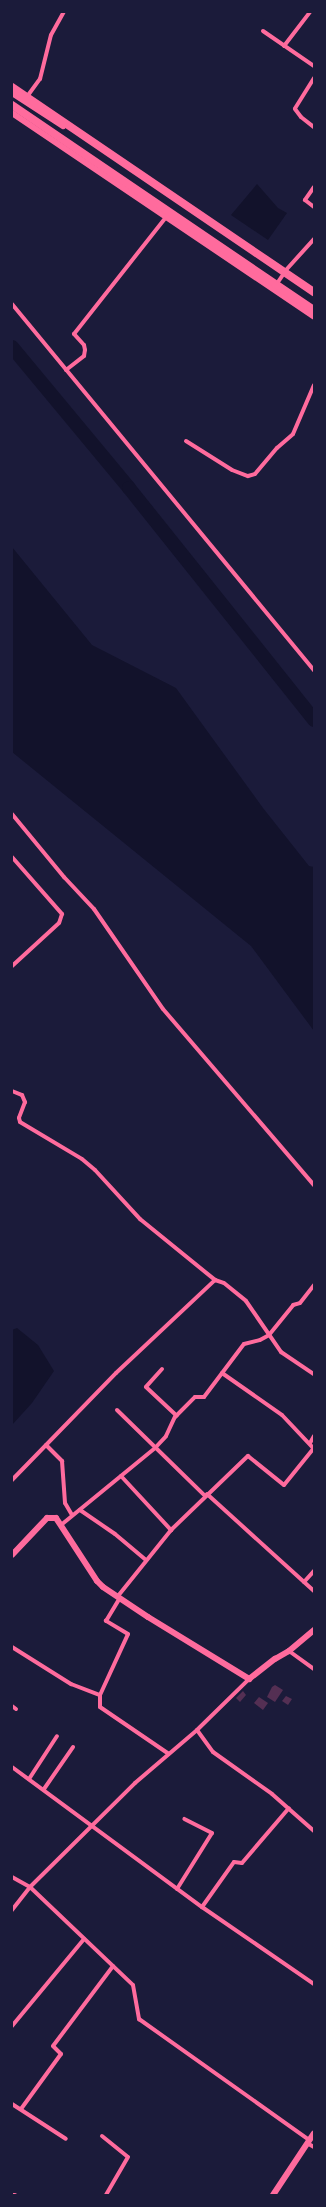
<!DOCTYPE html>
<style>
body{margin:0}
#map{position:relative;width:326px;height:2207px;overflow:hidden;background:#1b1b3a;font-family:"Varela Round",sans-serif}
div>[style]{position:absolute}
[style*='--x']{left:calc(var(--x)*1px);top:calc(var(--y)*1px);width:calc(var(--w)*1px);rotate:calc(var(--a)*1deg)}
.water>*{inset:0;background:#12122b}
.river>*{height:14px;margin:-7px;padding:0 7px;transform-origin:7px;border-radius:7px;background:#12122b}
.building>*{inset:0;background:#542f53}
.minor>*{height:4px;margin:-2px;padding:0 2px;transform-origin:2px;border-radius:2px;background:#ff6b9d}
.secondary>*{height:6px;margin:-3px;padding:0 3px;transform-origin:3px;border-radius:3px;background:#ff6b9d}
.motorway>*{height:8px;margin:-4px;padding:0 4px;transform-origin:4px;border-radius:4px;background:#ff6b9d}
span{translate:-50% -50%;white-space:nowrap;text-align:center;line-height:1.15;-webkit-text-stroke:3px #1b1b3a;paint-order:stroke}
.frame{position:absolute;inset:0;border:13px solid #1b1b3a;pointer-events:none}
</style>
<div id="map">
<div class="water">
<i style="clip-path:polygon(257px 184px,278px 208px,287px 213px,268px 240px,231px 215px)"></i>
<i style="clip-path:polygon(12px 547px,92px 645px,176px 688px,263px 808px,309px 866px,314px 867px,314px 1031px,251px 946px,12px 752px)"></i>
<i style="clip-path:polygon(17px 1328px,38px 1345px,54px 1371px,32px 1403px,12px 1425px,12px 1330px)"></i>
</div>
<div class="river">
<i style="--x:12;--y:347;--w:183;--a:50.3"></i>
<i style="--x:129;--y:488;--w:297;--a:51.4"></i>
</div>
<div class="building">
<i style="clip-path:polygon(275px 1685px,283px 1690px,275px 1702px,267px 1697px,272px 1687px)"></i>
<i style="clip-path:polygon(243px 1691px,246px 1695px,240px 1702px,236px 1698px)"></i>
<i style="clip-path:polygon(286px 1696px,292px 1699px,288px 1705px,282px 1701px)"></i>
<i style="clip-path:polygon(259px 1697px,268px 1703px,263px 1710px,254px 1703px)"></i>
</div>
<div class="minor">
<i style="--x:263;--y:31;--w:62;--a:34.5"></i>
<i style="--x:284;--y:46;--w:43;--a:-52.6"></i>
<i style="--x:314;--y:78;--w:36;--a:122"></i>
<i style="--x:295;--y:109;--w:10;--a:53"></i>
<i style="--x:301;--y:117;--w:16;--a:38"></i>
<i style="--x:26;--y:98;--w:24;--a:-54"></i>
<i style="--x:40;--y:79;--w:45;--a:-76"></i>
<i style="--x:51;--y:35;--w:26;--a:-61"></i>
<i style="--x:314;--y:187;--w:16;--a:125"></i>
<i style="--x:305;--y:200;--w:11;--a:38"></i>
<i style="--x:276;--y:285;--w:18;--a:-56"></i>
<i style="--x:286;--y:270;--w:42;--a:-47.9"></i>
<i style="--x:12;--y:304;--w:475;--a:50.5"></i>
<i style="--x:66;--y:370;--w:23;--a:-38"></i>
<i style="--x:84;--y:356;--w:6;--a:-81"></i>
<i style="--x:85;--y:350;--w:5;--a:-101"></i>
<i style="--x:84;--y:345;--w:15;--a:-132"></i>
<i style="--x:74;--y:334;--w:149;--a:-51.8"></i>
<i style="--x:186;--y:441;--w:54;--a:32.2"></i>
<i style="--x:232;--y:470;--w:17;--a:21"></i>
<i style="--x:248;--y:476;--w:7;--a:-16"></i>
<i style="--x:255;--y:474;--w:34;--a:-50"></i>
<i style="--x:277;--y:448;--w:21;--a:-41"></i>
<i style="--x:293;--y:434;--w:53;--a:-66.8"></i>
<i style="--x:12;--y:814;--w:82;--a:50.5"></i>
<i style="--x:64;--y:877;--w:44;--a:46.8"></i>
<i style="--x:94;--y:909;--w:121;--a:55.4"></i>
<i style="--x:163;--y:1009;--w:232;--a:49.4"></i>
<i style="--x:12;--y:857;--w:76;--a:48.7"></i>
<i style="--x:62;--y:914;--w:9;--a:108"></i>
<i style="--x:59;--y:923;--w:64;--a:137.5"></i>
<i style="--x:12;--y:1091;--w:11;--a:22"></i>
<i style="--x:22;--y:1095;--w:8;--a:67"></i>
<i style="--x:25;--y:1102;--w:17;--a:111"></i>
<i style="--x:19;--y:1118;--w:4;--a:76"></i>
<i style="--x:20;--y:1122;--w:72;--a:30.8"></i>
<i style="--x:82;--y:1159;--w:17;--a:40"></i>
<i style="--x:95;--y:1170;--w:67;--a:47.4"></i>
<i style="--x:140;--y:1219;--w:97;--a:39.1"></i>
<i style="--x:215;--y:1280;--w:9;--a:18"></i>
<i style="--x:224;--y:1283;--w:28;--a:39"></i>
<i style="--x:246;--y:1301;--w:62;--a:55.5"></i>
<i style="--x:281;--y:1352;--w:40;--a:34"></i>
<i style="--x:162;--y:1369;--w:24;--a:132"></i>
<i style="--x:146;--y:1387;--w:42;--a:43.1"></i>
<i style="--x:222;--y:1373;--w:73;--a:35"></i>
<i style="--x:282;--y:1415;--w:47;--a:46.7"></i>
<i style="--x:117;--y:1410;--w:123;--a:44.3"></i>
<i style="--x:310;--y:1443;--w:8;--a:-60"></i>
<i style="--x:46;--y:1445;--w:23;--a:45"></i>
<i style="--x:62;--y:1461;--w:42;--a:85.9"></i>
<i style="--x:65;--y:1503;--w:14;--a:60"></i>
<i style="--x:121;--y:1476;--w:74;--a:47.2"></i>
<i style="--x:12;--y:1480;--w:149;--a:-45.8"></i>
<i style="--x:116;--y:1373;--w:136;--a:-43.2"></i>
<i style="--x:207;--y:1494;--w:144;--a:42.2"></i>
<i style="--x:80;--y:1510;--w:42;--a:34.4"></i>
<i style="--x:115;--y:1534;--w:40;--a:40"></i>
<i style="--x:61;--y:1525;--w:122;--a:-39.3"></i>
<i style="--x:155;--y:1448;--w:16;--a:-47"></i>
<i style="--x:166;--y:1436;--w:21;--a:-65"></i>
<i style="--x:175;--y:1417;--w:28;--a:-45"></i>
<i style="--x:195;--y:1397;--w:9;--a:0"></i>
<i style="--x:204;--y:1397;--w:66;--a:-53"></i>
<i style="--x:244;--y:1344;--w:16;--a:-14"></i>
<i style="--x:260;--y:1340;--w:10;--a:-29"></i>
<i style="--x:269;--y:1335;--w:38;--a:-51"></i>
<i style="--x:293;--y:1305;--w:7;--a:-16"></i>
<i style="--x:300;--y:1303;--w:23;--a:-52"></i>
<i style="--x:304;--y:1582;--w:15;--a:-48"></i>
<i style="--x:118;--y:1596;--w:85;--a:-51.2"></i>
<i style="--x:171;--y:1530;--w:107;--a:-43.9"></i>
<i style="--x:248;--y:1456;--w:46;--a:38.9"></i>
<i style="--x:284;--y:1485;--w:46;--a:-51.1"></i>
<i style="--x:12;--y:1647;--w:70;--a:32.1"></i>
<i style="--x:71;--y:1684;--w:31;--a:21"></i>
<i style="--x:100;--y:1695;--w:12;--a:90"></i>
<i style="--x:100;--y:1707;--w:83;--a:34.3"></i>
<i style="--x:289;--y:1651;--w:31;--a:36"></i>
<i style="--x:100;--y:1695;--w:67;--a:-65.3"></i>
<i style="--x:128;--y:1634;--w:26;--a:-149"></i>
<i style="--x:106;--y:1621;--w:27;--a:-59"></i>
<i style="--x:12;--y:1706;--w:5;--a:37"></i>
<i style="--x:197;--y:1730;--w:27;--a:54"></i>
<i style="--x:213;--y:1752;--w:72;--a:35.4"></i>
<i style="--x:272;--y:1794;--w:56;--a:41.4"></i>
<i style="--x:12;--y:1767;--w:236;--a:36.4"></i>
<i style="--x:202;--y:1907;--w:136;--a:34.5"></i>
<i style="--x:29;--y:1779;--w:51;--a:-56.9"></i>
<i style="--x:44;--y:1789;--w:51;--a:-55.4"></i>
<i style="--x:12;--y:1877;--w:21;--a:29"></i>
<i style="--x:30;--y:1887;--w:142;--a:43.6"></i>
<i style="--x:133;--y:1985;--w:35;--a:80"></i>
<i style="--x:139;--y:2019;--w:209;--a:35.4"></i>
<i style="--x:177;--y:1889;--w:66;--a:-58"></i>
<i style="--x:212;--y:1833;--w:31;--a:-153"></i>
<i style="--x:202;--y:1907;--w:55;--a:-54.6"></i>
<i style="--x:234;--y:1862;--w:8;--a:7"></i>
<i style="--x:242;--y:1863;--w:72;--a:-49.5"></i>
<i style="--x:12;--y:1910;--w:29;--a:-52"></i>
<i style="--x:30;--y:1887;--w:148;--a:-44.7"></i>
<i style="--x:135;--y:1783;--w:82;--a:-40.5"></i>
<i style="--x:197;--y:1730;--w:73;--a:-44.4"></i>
<i style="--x:12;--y:2026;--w:113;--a:-50.4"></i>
<i style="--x:12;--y:2104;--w:64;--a:32.9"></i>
<i style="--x:21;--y:2109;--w:68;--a:-54"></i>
<i style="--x:61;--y:2054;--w:11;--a:-135"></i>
<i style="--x:53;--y:2046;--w:100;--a:-53.1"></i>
<i style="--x:102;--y:2136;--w:33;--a:39"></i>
<i style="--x:128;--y:2157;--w:44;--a:120.1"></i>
<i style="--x:307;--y:2143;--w:8;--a:30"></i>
<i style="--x:12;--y:2195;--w:3;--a:0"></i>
</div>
<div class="secondary">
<i style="--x:12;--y:93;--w:61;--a:32.9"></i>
<i style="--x:12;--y:113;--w:364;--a:34"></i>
<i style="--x:12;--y:1555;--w:51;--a:-46.6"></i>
<i style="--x:47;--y:1518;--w:9;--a:0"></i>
<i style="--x:56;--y:1518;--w:75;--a:56.9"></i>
<i style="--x:97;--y:1581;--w:8;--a:45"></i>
<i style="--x:103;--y:1587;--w:54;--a:33.7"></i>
<i style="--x:148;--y:1617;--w:119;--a:31.5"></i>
<i style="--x:249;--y:1679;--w:33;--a:-38"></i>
<i style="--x:275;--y:1659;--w:16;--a:-30"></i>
<i style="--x:289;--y:1651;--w:33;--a:-40"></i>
<i style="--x:273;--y:2195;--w:74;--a:-56.5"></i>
</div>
<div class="motorway">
<i style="--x:12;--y:87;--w:365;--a:34.2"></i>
<i style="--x:12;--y:105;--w:365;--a:34.2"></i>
</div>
<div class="frame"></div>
</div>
